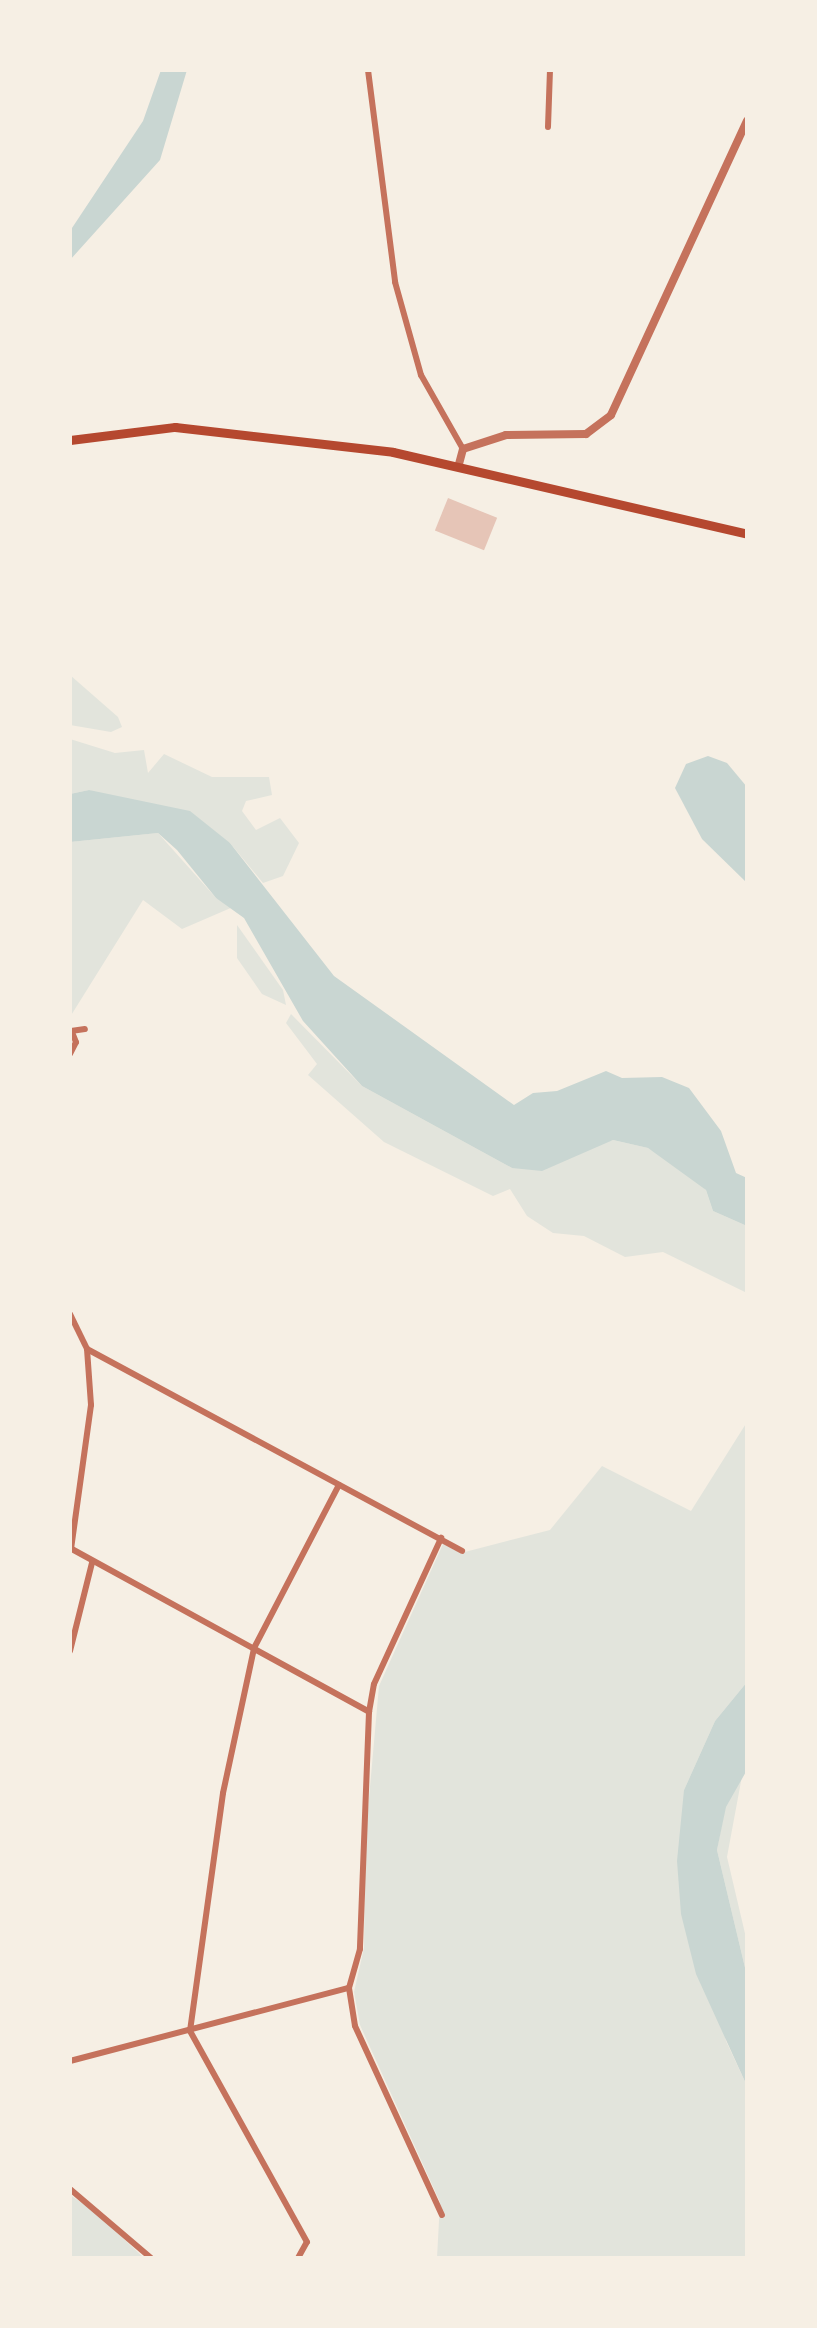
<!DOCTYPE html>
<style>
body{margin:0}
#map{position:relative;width:817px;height:2328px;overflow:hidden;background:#f6efe4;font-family:"Exo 2",sans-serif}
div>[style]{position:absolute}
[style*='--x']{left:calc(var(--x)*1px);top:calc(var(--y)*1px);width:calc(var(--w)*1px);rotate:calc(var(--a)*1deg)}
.green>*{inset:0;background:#e2e4dc}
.water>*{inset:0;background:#c9d6d2}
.building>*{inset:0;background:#e6c5b7;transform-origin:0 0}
.minor>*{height:6px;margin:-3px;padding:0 3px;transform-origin:3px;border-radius:3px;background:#c5725c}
.tertiary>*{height:8px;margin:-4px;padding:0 4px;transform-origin:4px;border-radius:4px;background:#c5725c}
.secondary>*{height:9px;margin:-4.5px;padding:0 4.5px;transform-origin:4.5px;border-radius:4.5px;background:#b5482f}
span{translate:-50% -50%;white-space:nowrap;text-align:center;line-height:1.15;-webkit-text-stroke:9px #f6efe4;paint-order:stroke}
.frame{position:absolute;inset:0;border:72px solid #f6efe4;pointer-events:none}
</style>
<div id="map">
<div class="green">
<i style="clip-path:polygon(70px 675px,118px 717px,122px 727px,111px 732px,70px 725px)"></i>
<i style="clip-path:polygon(70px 739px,115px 753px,144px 750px,148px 773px,164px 754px,212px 777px,269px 777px,272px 795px,246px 801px,242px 811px,256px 830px,280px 818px,299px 843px,283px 876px,263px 883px,230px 843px,89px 790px,70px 794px)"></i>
<i style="clip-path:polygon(158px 833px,216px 898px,233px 907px,182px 929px,143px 900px,70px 1017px,70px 842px)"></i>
<i style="clip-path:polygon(237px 925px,283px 990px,286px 1005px,262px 994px,237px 958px)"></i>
<i style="clip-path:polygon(291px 1014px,362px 1086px,512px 1168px,613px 1140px,648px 1148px,684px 1170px,706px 1190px,713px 1211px,747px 1226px,747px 1293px,663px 1252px,625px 1257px,584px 1236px,553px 1233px,527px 1216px,510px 1189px,493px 1196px,384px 1142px,308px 1075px,317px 1064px,286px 1023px)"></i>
<i style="clip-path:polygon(747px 1422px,747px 1682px,715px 1721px,684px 1790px,726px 2041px,747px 2086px,747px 2258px,437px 2258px,440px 2202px,360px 2025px,354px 1992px,364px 1948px,365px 1843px,379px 1686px,443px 1544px,461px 1553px,550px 1530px,602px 1466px,691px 1511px)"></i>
<i style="clip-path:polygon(742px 1776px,727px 1857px,747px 1942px,747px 1976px,717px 1850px,725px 1807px)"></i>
<i style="clip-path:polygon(70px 2195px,94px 2211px,144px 2258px,70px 2258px)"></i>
</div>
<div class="water">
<i style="clip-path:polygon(161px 70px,187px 70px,160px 160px,70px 260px,70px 231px,143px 121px)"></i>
<i style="clip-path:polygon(708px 756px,727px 763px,747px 787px,747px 883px,702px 839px,675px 788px,686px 764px)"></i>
<i style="clip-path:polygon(89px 790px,190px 811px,230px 843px,334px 976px,514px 1105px,533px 1093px,557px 1091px,606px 1071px,622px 1078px,662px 1077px,689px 1088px,721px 1131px,736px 1173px,747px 1178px,747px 1226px,713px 1211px,706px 1190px,648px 1148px,613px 1140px,542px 1171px,512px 1168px,362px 1086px,303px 1021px,244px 918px,216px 898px,177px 850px,158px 833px,70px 842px,70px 794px)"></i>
<i style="clip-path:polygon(747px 1682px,747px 1770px,726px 1807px,717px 1850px,747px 1976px,747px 2086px,696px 1974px,681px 1914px,677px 1861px,684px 1790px,715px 1721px)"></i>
</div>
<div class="building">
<i style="left:448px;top:498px;width:53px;height:35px;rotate:22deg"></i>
</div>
<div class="minor">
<i style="--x:368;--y:70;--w:214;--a:82.7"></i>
<i style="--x:395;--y:282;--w:97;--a:74.4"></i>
<i style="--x:421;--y:375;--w:85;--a:60.4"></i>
<i style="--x:548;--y:127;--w:57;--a:-88"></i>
<i style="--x:71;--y:1031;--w:14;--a:-8"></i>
<i style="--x:70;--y:1054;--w:13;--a:-63"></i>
<i style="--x:76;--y:1042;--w:11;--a:-112"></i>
<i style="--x:70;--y:1314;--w:39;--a:64"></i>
<i style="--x:87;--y:1349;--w:56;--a:85.9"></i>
<i style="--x:91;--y:1405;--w:145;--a:97.9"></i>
<i style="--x:87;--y:1349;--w:426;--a:28.3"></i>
<i style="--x:70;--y:1548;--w:341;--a:28.7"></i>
<i style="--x:369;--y:1712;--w:237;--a:92.2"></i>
<i style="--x:360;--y:1949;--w:41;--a:105.8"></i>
<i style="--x:349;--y:1988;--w:38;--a:81"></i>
<i style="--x:355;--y:2026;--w:208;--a:65.3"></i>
<i style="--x:70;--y:1651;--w:91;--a:-76"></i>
<i style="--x:369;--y:1712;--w:28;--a:-80"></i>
<i style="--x:374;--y:1684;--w:161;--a:-65.3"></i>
<i style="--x:70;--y:2061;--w:288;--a:-14.7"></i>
<i style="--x:70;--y:2189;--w:106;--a:40.4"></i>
<i style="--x:298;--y:2258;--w:18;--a:-61"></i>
<i style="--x:307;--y:2242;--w:241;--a:-119"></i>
<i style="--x:190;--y:2031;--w:240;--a:-82.1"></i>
<i style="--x:223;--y:1793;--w:148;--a:-77.9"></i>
<i style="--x:254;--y:1648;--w:184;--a:-62.5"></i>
</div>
<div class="tertiary">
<i style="--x:459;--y:464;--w:16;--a:-75"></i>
<i style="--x:463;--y:449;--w:45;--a:-18"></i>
<i style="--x:506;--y:435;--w:80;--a:-0.7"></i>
<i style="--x:586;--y:434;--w:31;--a:-37"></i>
<i style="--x:611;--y:415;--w:324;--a:-65.2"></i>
</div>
<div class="secondary">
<i style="--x:70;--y:440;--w:106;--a:-7.1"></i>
<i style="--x:175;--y:427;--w:219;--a:6.5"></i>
<i style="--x:393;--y:452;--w:363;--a:13"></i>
</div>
<div class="frame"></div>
</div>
